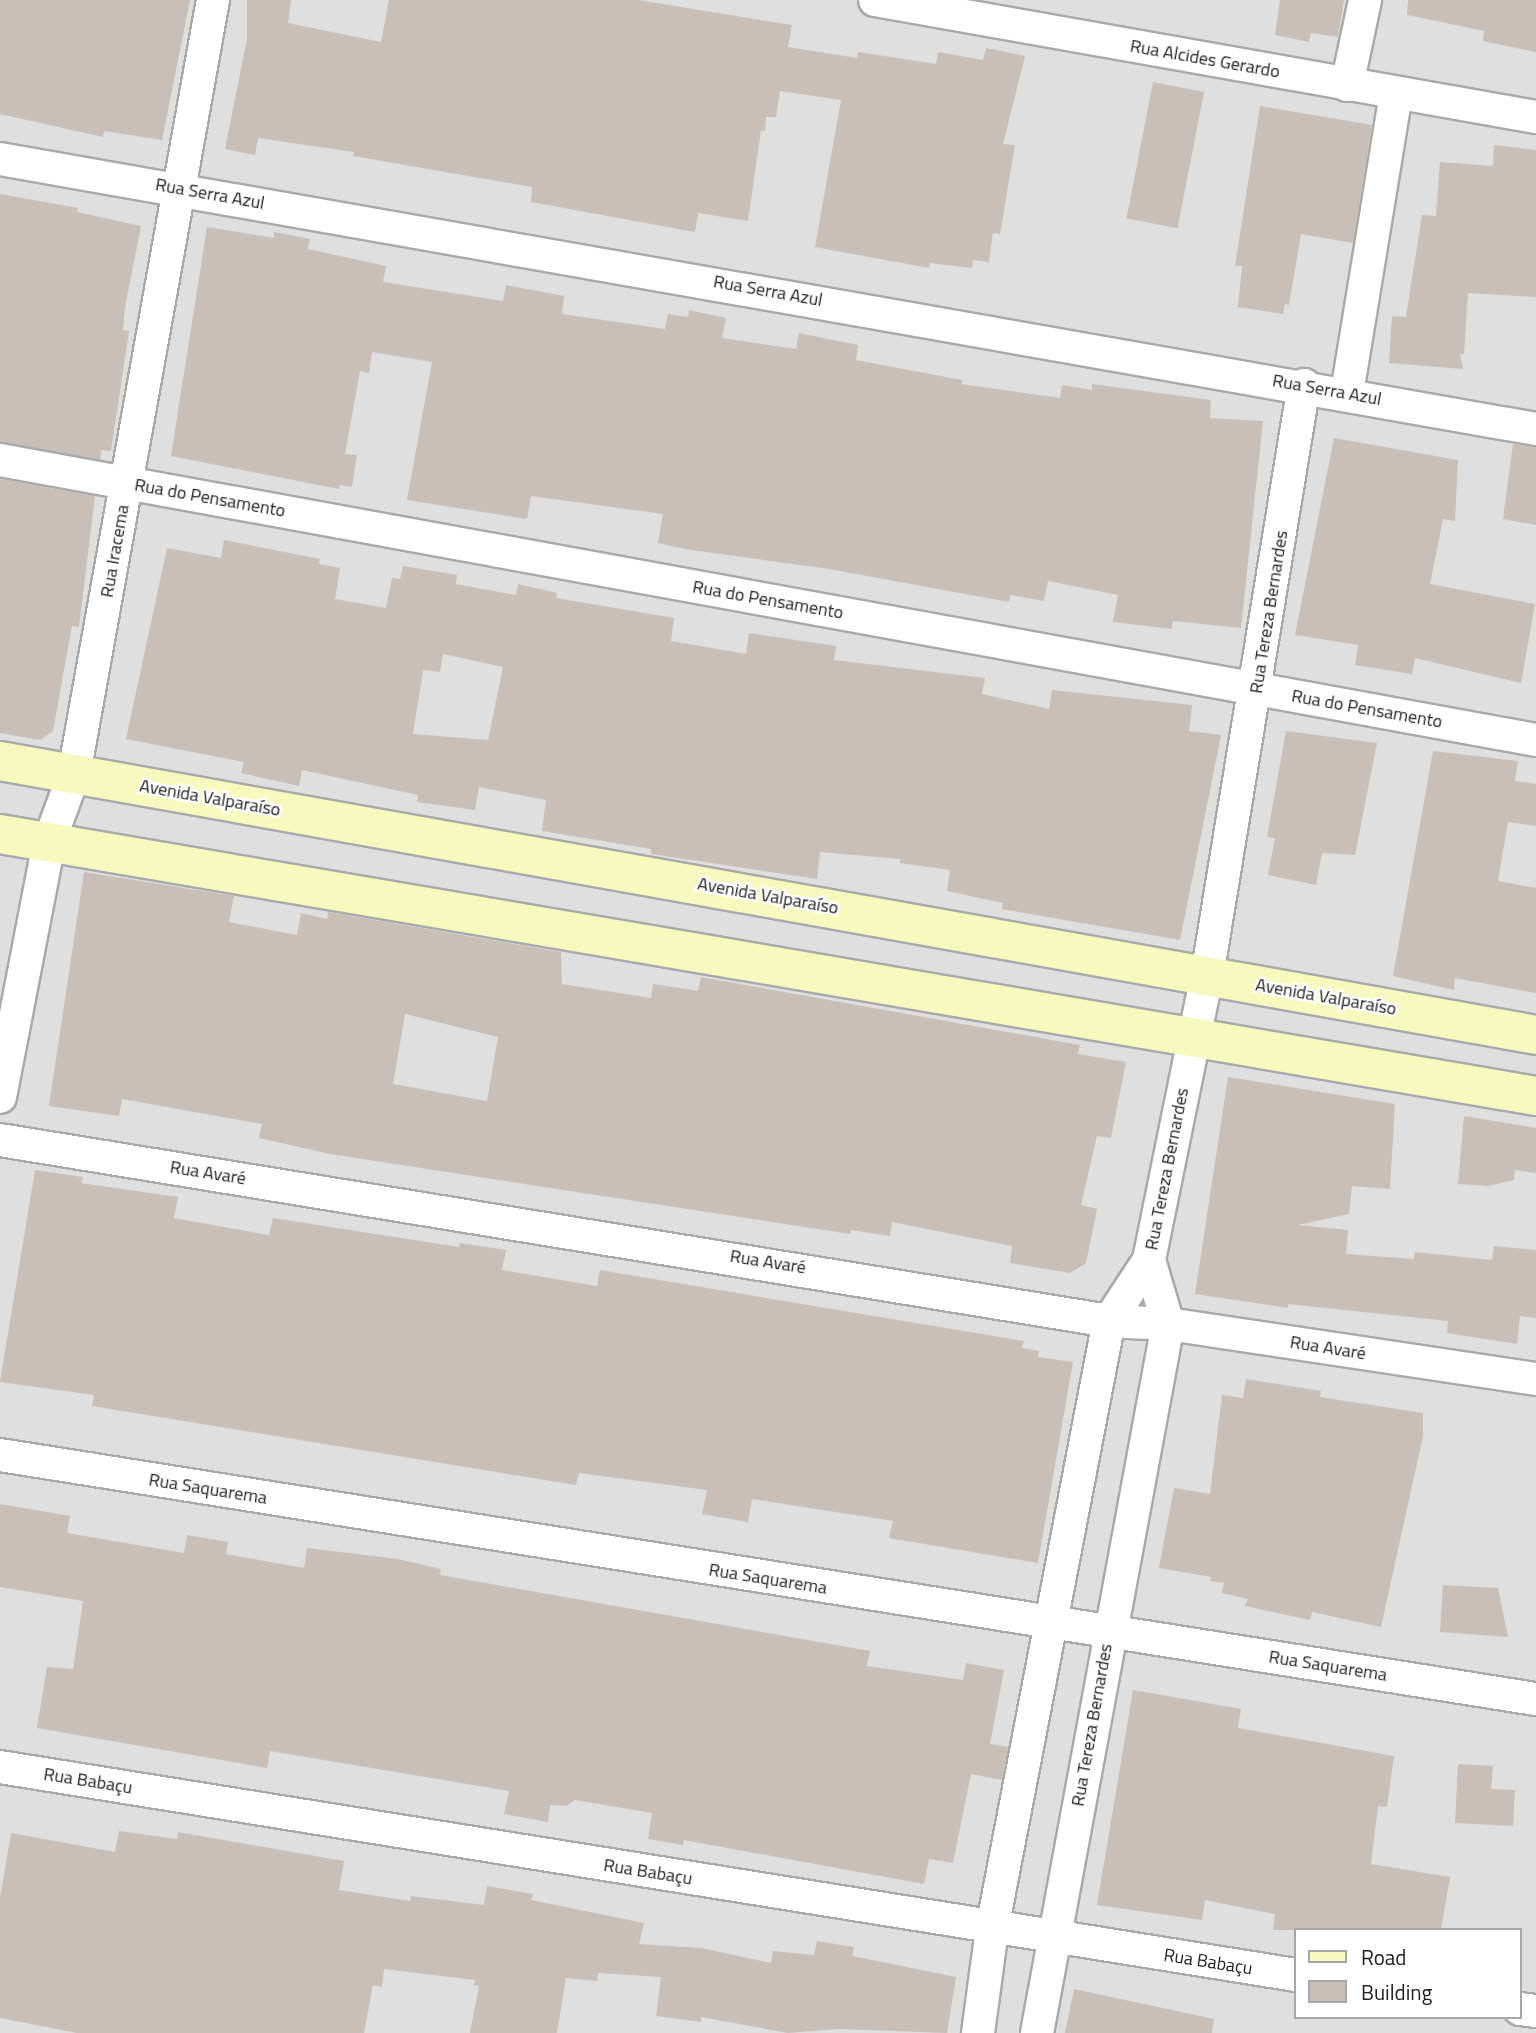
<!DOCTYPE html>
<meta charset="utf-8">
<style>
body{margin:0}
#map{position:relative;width:1536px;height:2033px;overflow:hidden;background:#f2efe9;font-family:"Titillium Web",sans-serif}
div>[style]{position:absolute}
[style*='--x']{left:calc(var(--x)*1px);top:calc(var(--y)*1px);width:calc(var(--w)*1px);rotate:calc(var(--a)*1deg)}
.residential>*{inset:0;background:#e0dfdf}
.building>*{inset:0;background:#c7bfb8;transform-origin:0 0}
.roads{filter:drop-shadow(2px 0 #a9a9a9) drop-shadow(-2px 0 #a9a9a9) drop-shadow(0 2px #a9a9a9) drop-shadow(0 -2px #a9a9a9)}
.minor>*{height:32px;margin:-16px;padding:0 16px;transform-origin:16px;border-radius:16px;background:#fff}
.secondary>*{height:38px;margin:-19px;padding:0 19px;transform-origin:19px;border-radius:19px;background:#f7fabf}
span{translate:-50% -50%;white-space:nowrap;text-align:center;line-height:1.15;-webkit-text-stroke:5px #fff;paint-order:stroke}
.street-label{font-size:18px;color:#222}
.legend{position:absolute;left:1294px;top:1928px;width:228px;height:91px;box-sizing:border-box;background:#fff;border:2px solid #a7a7a7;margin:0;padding:9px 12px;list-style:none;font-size:21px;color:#222}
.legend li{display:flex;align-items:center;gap:14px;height:35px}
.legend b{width:35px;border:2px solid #a7a7a7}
</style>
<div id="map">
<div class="residential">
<i style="clip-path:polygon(evenodd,0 0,1536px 0,1536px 2033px,0 2033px,0 0,1296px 1930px,1520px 1930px,1520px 2017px,1296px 2017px,1296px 1930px)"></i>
</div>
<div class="building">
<i style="clip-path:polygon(0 0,190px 0,162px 140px,104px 131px,103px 137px,0 114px)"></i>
<i style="clip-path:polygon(247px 0,291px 0,288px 23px,381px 42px,389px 0,638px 0,792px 25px,788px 47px,857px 58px,858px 52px,936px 64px,938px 52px,983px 60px,986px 48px,1025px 56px,1003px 144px,1015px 145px,1000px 234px,993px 233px,989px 262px,973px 260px,972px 268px,930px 263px,929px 268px,815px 247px,841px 100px,780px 91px,776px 117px,766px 117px,765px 131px,761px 130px,748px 221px,698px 213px,695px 232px,531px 202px,532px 187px,353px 156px,354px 152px,258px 138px,255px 155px,225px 149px,247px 39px)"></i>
<i style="clip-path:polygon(1280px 0,1344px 0,1338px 37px,1311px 33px,1309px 42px,1275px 35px)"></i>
<i style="clip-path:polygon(1408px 0,1536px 0,1536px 52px,1483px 41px,1484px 31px,1407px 15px)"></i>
<i style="left:1153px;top:82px;width:52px;height:139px;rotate:11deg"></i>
<i style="clip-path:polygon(1260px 106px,1372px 125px,1353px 243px,1301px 234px,1289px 305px,1285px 304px,1283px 314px,1238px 307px,1242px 266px,1235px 266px)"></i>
<i style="clip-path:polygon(1494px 145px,1536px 150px,1536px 297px,1468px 293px,1464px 354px,1460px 354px,1463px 369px,1389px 363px,1392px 316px,1406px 317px,1422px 215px,1436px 216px,1440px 162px,1493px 166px)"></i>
<i style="clip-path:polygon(0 194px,78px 208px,77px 212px,141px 226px,125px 307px,123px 330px,129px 331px,111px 451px,101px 450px,100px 460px,0 442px)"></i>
<i style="clip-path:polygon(207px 227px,274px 238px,274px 232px,310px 239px,308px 249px,386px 266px,383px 282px,503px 301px,506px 285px,564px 296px,562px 314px,665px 329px,668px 314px,688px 317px,689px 310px,726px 318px,722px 338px,796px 349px,799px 333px,858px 345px,856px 360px,962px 380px,961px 384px,1060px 398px,1062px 385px,1092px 390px,1092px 384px,1211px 400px,1210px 418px,1263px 421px,1241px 628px,1173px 621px,1172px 629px,1113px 622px,1118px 595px,1048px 581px,1044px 601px,1011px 595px,1009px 602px,829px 569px,685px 549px,658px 543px,663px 514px,531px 496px,527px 519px,407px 500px,432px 362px,372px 352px,369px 373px,360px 371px,345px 454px,357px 455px,352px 487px,340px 485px,339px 489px,171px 456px)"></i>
<i style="clip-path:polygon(1334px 438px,1458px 460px,1455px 521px,1443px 519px,1430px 584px,1535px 604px,1521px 683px,1415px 658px,1412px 674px,1355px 665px,1358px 645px,1295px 635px)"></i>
<i style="clip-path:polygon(1513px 444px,1536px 447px,1536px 525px,1503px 519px)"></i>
<i style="clip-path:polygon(0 479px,95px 496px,79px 627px,72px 626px,53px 731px,40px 740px,0 733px)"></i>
<i style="clip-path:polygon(evenodd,224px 540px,320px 559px,319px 564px,340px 568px,335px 599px,386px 608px,392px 578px,400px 579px,403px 566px,457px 575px,456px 584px,516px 595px,518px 584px,557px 593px,556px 598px,674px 618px,671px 641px,746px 654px,749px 633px,836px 646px,834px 660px,985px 678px,982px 694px,1049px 709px,1052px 690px,1192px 705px,1189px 731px,1221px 735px,1180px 940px,1002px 909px,1003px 903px,947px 891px,950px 870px,900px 863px,900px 859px,820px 852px,817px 879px,651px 854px,651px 849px,542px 831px,546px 800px,479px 787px,475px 810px,417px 802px,418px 795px,302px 770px,299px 786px,241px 773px,244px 762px,126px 739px,167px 548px,221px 558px,224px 540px,443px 654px,503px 667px,488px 740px,413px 734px,423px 670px,440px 672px,443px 654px)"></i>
<i style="clip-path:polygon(1286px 731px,1377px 743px,1355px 855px,1322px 853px,1316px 885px,1268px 875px,1275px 838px,1267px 837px)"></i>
<i style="clip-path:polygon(1433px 751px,1518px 761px,1515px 781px,1536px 784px,1536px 826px,1508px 822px,1498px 881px,1536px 888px,1536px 993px,1455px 978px,1454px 990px,1393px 976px)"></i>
<i style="clip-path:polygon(evenodd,84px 872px,234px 896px,229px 922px,297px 935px,301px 913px,327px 919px,328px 912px,561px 952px,562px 984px,651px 998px,653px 984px,698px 991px,701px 977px,1080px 1045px,1078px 1054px,1126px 1062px,1111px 1138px,1097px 1136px,1081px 1205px,1097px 1209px,1086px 1263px,1070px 1273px,1010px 1263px,1012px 1246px,892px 1222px,890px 1236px,851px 1230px,850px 1234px,330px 1154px,259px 1138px,262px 1124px,122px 1099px,119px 1116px,49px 1106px,84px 872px,405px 1014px,498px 1037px,487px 1101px,393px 1084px,405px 1014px)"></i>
<i style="clip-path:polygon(1228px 1077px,1395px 1104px,1390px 1189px,1352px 1186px,1349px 1214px,1298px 1225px,1348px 1230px,1346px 1254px,1414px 1259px,1415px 1252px,1492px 1260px,1494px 1246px,1536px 1250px,1536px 1318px,1520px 1316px,1517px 1344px,1447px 1333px,1448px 1321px,1288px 1304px,1288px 1308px,1195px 1294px)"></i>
<i style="clip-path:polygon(1464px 1116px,1536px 1128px,1536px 1173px,1515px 1170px,1514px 1180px,1488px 1186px,1458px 1184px)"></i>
<i style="clip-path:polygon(35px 1170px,83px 1177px,81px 1183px,178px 1197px,174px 1218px,269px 1235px,273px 1218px,459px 1247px,460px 1243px,506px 1250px,502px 1270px,597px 1286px,600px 1270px,1024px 1341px,1022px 1348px,1039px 1351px,1038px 1357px,1073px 1362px,1038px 1563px,889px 1538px,893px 1521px,752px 1499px,748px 1522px,702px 1514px,707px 1490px,579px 1473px,576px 1485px,92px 1406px,94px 1395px,0 1382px)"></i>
<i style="clip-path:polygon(1246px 1379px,1321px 1391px,1320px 1397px,1423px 1413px,1423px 1436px,1381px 1627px,1312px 1612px,1310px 1620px,1245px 1606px,1248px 1599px,1222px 1593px,1224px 1583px,1210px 1581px,1211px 1577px,1159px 1568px,1174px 1488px,1210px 1494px,1222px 1395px,1243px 1398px)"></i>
<i style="clip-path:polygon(0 1504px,70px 1516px,67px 1533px,184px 1553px,187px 1535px,228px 1542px,226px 1554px,304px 1568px,307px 1548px,398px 1559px,441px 1569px,440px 1575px,870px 1651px,867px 1666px,963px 1680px,966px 1663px,1004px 1670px,990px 1744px,1008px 1747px,1002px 1780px,971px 1774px,953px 1863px,929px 1859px,924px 1884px,684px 1840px,683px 1845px,648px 1839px,652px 1813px,575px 1800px,566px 1806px,550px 1805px,548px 1822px,504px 1814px,509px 1791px,270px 1751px,267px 1768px,37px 1728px,47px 1667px,73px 1669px,83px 1601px,0 1587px)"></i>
<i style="clip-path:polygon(1443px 1585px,1498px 1588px,1508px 1637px,1440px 1632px)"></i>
<i style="clip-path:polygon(1133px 1690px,1241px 1709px,1238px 1728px,1394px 1756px,1387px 1807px,1378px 1806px,1371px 1864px,1450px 1877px,1441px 1930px,1273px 1930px,1275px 1914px,1205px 1900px,1202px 1920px,1097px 1905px)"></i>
<i style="clip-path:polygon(1458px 1764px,1493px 1766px,1491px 1789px,1515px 1790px,1513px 1826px,1455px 1823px)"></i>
<i style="clip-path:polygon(119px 1831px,177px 1839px,178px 1832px,344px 1861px,339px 1890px,410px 1901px,411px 1896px,484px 1905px,487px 1886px,533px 1894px,531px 1900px,644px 1923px,639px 1944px,701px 1948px,771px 1963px,773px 1951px,814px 1955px,817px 1941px,854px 1947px,852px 1956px,956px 1977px,947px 2033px,839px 2029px,788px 2033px,701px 2017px,701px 2022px,656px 2016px,661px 1977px,598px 1973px,597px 1981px,566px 1978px,557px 2033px,470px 2033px,479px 1986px,474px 1985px,475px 1980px,384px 1969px,382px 1987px,373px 1985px,364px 2033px,77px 2033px,0 2018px,0 1898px,11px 1833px,115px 1852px)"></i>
<i style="clip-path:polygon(1074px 1989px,1214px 2019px,1212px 2033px,1065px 2033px)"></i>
</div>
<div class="roads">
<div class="minor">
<i style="--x:875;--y:0;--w:671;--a:10.04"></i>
<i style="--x:1347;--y:85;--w:87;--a:-78"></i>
<i style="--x:0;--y:159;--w:1560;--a:9.97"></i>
<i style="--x:1347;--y:393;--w:303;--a:-80.7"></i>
<i style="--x:0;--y:460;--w:1561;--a:10.33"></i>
<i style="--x:0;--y:1097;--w:260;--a:-79.1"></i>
<i style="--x:49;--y:842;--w:72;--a:-69.8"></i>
<i style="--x:74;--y:774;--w:786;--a:-79.82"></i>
<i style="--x:0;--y:1140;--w:1124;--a:9.27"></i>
<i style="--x:1109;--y:1321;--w:59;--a:2.9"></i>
<i style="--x:1168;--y:1324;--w:372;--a:8.5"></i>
<i style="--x:0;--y:1455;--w:1555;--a:9.03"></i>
<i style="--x:0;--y:1767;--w:1313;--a:9.12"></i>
<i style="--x:1520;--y:2009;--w:16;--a:7"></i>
<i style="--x:978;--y:2033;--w:105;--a:-82.3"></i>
<i style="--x:992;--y:1929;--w:619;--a:-79.11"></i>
<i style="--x:1109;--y:1321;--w:73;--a:-56.7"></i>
<i style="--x:1037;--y:2033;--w:721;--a:-79.53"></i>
<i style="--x:1168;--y:1324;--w:67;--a:-106.5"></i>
<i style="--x:1149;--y:1260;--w:290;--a:-78.5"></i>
<i style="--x:1207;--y:976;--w:599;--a:-80.68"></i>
</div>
<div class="secondary">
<i style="--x:0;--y:761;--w:1560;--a:10.11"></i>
<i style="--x:0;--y:834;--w:1558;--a:9.68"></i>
</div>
</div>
<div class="street-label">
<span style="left:1205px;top:59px;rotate:10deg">Rua Alcides Gerardo</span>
<span style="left:210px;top:194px;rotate:10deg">Rua Serra Azul</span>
<span style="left:768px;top:291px;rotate:10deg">Rua Serra Azul</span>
<span style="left:1327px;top:390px;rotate:10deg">Rua Serra Azul</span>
<span style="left:210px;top:498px;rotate:10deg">Rua do Pensamento</span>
<span style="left:115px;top:551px;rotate:-80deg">Rua Iracema</span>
<span style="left:768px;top:600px;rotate:10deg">Rua do Pensamento</span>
<span style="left:1269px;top:612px;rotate:-81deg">Rua Tereza Bernardes</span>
<span style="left:1367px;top:709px;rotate:10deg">Rua do Pensamento</span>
<span style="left:210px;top:798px;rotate:10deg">Avenida Valparaíso</span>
<span style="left:768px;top:896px;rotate:10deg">Avenida Valparaíso</span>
<span style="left:1326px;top:997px;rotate:10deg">Avenida Valparaíso</span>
<span style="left:1167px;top:1169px;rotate:-79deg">Rua Tereza Bernardes</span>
<span style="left:208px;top:1173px;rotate:9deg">Rua Avaré</span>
<span style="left:768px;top:1262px;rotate:9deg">Rua Avaré</span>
<span style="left:1328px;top:1348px;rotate:9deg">Rua Avaré</span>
<span style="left:208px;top:1489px;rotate:9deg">Rua Saquarema</span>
<span style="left:768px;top:1579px;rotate:9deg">Rua Saquarema</span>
<span style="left:1328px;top:1666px;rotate:9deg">Rua Saquarema</span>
<span style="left:1092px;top:1725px;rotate:-80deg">Rua Tereza Bernardes</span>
<span style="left:88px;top:1781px;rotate:9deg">Rua Babaçu</span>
<span style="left:648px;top:1872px;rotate:9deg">Rua Babaçu</span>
<span style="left:1208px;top:1962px;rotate:9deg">Rua Babaçu</span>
</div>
<ul class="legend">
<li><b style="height:9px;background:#f7fabf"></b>Road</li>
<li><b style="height:19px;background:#c7bfb8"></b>Building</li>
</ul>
</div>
